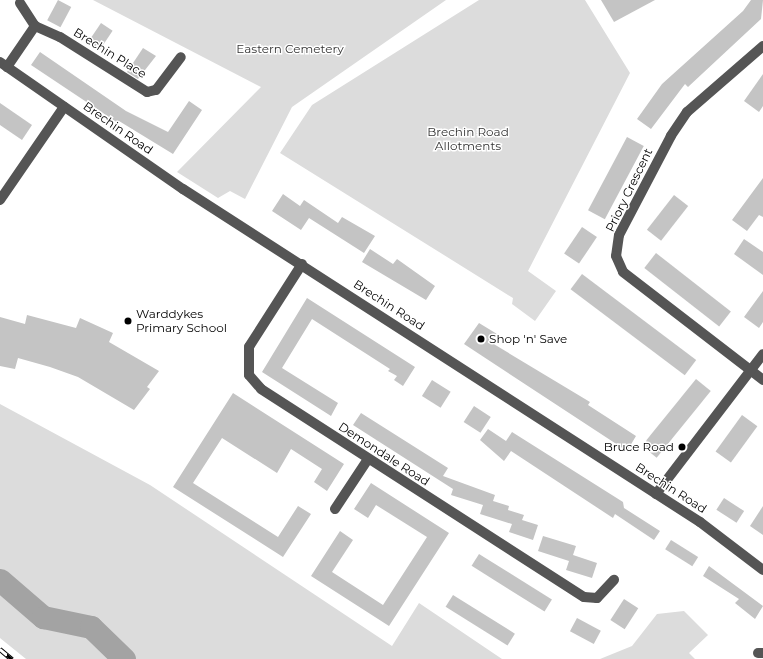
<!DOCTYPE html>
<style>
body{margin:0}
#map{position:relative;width:763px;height:659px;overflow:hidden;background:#fff;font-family:Montserrat,sans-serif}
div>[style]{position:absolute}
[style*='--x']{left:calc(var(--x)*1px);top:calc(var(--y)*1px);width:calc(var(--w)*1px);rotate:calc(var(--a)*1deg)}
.green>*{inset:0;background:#dcdcdc}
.river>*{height:23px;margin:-11.5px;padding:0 11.5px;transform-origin:11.5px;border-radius:11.5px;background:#a3a3a3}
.building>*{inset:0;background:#c4c4c4;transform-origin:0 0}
.minor>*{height:10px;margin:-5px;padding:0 5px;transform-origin:5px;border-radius:5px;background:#555}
.rail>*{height:4.5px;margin-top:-2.25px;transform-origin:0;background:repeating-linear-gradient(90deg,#fff 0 9px,#000 0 18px);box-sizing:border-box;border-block:1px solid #000}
.dots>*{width:11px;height:11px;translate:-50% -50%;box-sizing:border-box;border:2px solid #fff;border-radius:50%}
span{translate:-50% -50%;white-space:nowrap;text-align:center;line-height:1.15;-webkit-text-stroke:3px #fff;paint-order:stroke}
.park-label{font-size:12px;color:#333}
.street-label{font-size:12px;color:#000}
.poi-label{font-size:12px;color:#000}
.left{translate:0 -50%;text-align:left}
.right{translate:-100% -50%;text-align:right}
</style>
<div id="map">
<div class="green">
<i style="clip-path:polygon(93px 0,446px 0,292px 107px,245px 199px,230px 191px,218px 198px,177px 172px,261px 87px)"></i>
<i style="clip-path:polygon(479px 0,585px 0,630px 73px,528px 271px,556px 291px,535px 321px,512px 304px,513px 298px,280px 153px,312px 105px)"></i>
<i style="clip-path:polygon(0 404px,150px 485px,392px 646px,419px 603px,502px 659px,26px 659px,0 638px)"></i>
<i style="clip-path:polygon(684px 611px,708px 635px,689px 653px,695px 659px,600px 659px,632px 646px,657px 614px)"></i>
</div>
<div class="river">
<i style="--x:0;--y:580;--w:57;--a:40.7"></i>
<i style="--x:43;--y:617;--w:49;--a:11.8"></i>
<i style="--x:91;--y:627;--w:46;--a:44.1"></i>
</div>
<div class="building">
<i style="left:58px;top:0;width:15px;height:23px;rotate:28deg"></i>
<i style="clip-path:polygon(601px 0,655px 0,614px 22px)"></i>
<i style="clip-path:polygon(751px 0,763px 0,761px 19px,688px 87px,685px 84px,651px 129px,637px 119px,662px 84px,743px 11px)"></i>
<i style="left:101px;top:23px;width:14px;height:23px;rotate:34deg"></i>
<i style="clip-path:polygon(143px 48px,156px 56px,138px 79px,127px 72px)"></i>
<i style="clip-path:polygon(40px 52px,126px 111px,168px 132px,189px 101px,202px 110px,173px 154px,119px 121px,118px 123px,31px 65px)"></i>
<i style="clip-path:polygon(763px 74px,763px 106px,759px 112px,744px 101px)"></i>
<i style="clip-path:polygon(0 103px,32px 125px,22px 140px,0 125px)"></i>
<i style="left:627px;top:137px;width:19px;height:83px;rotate:28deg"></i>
<i style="clip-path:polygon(763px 178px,763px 217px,759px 215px,747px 231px,732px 220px)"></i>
<i style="clip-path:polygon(283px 194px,300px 206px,304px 200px,338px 223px,342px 217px,375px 236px,364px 253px,309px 218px,301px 230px,272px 211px)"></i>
<i style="left:674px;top:195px;width:18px;height:44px;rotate:38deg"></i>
<i style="left:582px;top:227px;width:18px;height:32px;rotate:34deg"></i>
<i style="clip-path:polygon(744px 239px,763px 252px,763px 275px,734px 254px)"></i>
<i style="clip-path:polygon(370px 249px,393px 264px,397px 259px,435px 286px,426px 300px,362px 262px)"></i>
<i style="left:656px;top:253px;width:95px;height:19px;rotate:38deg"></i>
<i style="left:582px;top:274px;width:143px;height:19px;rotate:37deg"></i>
<i style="clip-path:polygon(763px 291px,763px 322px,759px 328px,744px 317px)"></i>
<i style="clip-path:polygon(307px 298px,415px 367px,403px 386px,394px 380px,397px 376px,388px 371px,390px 369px,312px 319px,282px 368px,338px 403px,331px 416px,262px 372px)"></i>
<i style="clip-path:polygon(27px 315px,76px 328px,80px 318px,113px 333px,109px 342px,159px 371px,147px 387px,150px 389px,134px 410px,78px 377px,50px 367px,18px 358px,15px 369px,0 366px,0 317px,25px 324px)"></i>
<i style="clip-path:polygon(479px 323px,497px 334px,492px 343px,590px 402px,588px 405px,636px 436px,627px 451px,464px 344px)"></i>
<i style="left:696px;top:379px;width:19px;height:86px;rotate:39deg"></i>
<i style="left:432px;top:380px;width:22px;height:19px;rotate:32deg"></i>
<i style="clip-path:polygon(233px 393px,344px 464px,327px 491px,314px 482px,322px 469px,291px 449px,277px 473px,222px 438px,193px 483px,278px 537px,298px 506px,311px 514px,283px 557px,173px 487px)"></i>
<i style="left:474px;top:406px;width:20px;height:19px;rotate:33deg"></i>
<i style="clip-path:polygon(361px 413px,448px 468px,443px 476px,495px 495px,493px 501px,509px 506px,508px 510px,524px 515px,522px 520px,538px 525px,533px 540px,509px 532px,512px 524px,480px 514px,483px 505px,451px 495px,453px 489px,353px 425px)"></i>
<i style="left:742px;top:415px;width:19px;height:45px;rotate:36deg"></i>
<i style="clip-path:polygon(488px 429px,506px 441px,512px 432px,623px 502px,624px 508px,660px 531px,654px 540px,615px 514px,613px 518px,511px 451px,504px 461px,480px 440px)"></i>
<i style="clip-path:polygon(371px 483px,449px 533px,389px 626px,311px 576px,340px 531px,353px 540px,332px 572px,383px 605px,427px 537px,376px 505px,368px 518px,354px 509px)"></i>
<i style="left:724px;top:498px;width:24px;height:14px;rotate:33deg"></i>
<i style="clip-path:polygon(763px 506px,763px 535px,750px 526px)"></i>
<i style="clip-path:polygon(543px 536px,576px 546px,573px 555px,597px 563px,592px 578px,566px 570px,569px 561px,538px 551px)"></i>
<i style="left:671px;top:540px;width:32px;height:11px;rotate:32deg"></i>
<i style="left:479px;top:554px;width:86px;height:14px;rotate:32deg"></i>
<i style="clip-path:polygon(709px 566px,763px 606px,755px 619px,735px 603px,739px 599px,703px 576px)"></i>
<i style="left:453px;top:595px;width:73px;height:14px;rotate:32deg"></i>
<i style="left:624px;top:599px;width:17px;height:25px;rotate:33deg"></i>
<i style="left:577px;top:618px;width:27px;height:15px;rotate:28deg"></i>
</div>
<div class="minor">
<i style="--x:20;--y:3;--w:27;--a:57"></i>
<i style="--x:35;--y:26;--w:27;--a:24"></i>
<i style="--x:60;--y:37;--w:103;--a:32.3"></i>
<i style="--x:147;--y:92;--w:9;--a:-13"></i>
<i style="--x:156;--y:90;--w:41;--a:-52.9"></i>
<i style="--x:763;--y:46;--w:101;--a:139"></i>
<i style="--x:687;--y:112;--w:29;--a:124"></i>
<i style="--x:671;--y:136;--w:112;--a:117.7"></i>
<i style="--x:619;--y:235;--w:21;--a:98"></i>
<i style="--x:616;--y:256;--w:17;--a:66"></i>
<i style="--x:623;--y:272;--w:177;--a:37.6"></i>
<i style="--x:0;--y:62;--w:223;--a:34.8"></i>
<i style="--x:183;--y:189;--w:615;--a:32.79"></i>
<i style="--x:700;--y:522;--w:79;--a:37.3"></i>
<i style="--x:7;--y:67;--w:50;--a:-55.7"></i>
<i style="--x:0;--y:200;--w:113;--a:-55.5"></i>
<i style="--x:302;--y:264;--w:98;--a:122.6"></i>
<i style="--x:249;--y:347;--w:28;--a:90"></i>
<i style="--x:249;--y:375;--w:18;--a:49"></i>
<i style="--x:261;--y:389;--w:384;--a:32.8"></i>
<i style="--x:584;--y:597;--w:13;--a:4"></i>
<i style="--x:597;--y:598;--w:25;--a:-47"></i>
<i style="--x:656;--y:494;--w:176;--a:-52.6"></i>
<i style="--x:335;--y:509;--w:60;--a:-56.6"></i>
<i style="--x:758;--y:653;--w:5;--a:0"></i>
</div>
<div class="rail">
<i style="--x:0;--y:649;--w:16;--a:40"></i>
</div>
<div class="dots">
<i style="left:128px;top:321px;background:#000"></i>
<i style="left:481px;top:339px;background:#000"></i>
<i style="left:682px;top:447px;background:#000"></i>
</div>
<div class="park-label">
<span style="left:290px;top:49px">Eastern Cemetery</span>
<span style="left:468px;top:139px">Brechin Road<br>Allotments</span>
</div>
<div class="street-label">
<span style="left:110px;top:53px;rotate:32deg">Brechin Place</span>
<span style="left:118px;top:128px;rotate:35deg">Brechin Road</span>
<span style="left:629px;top:190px;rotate:-64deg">Priory Crescent</span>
<span style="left:389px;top:305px;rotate:33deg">Brechin Road</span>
<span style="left:384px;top:454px;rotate:33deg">Demondale Road</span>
<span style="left:671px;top:488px;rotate:33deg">Brechin Road</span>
</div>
<div class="poi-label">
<span class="left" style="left:136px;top:321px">Warddykes<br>Primary School</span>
<span class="left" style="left:489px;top:339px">Shop 'n' Save</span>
<span class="right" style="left:674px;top:447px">Bruce Road</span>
</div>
</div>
